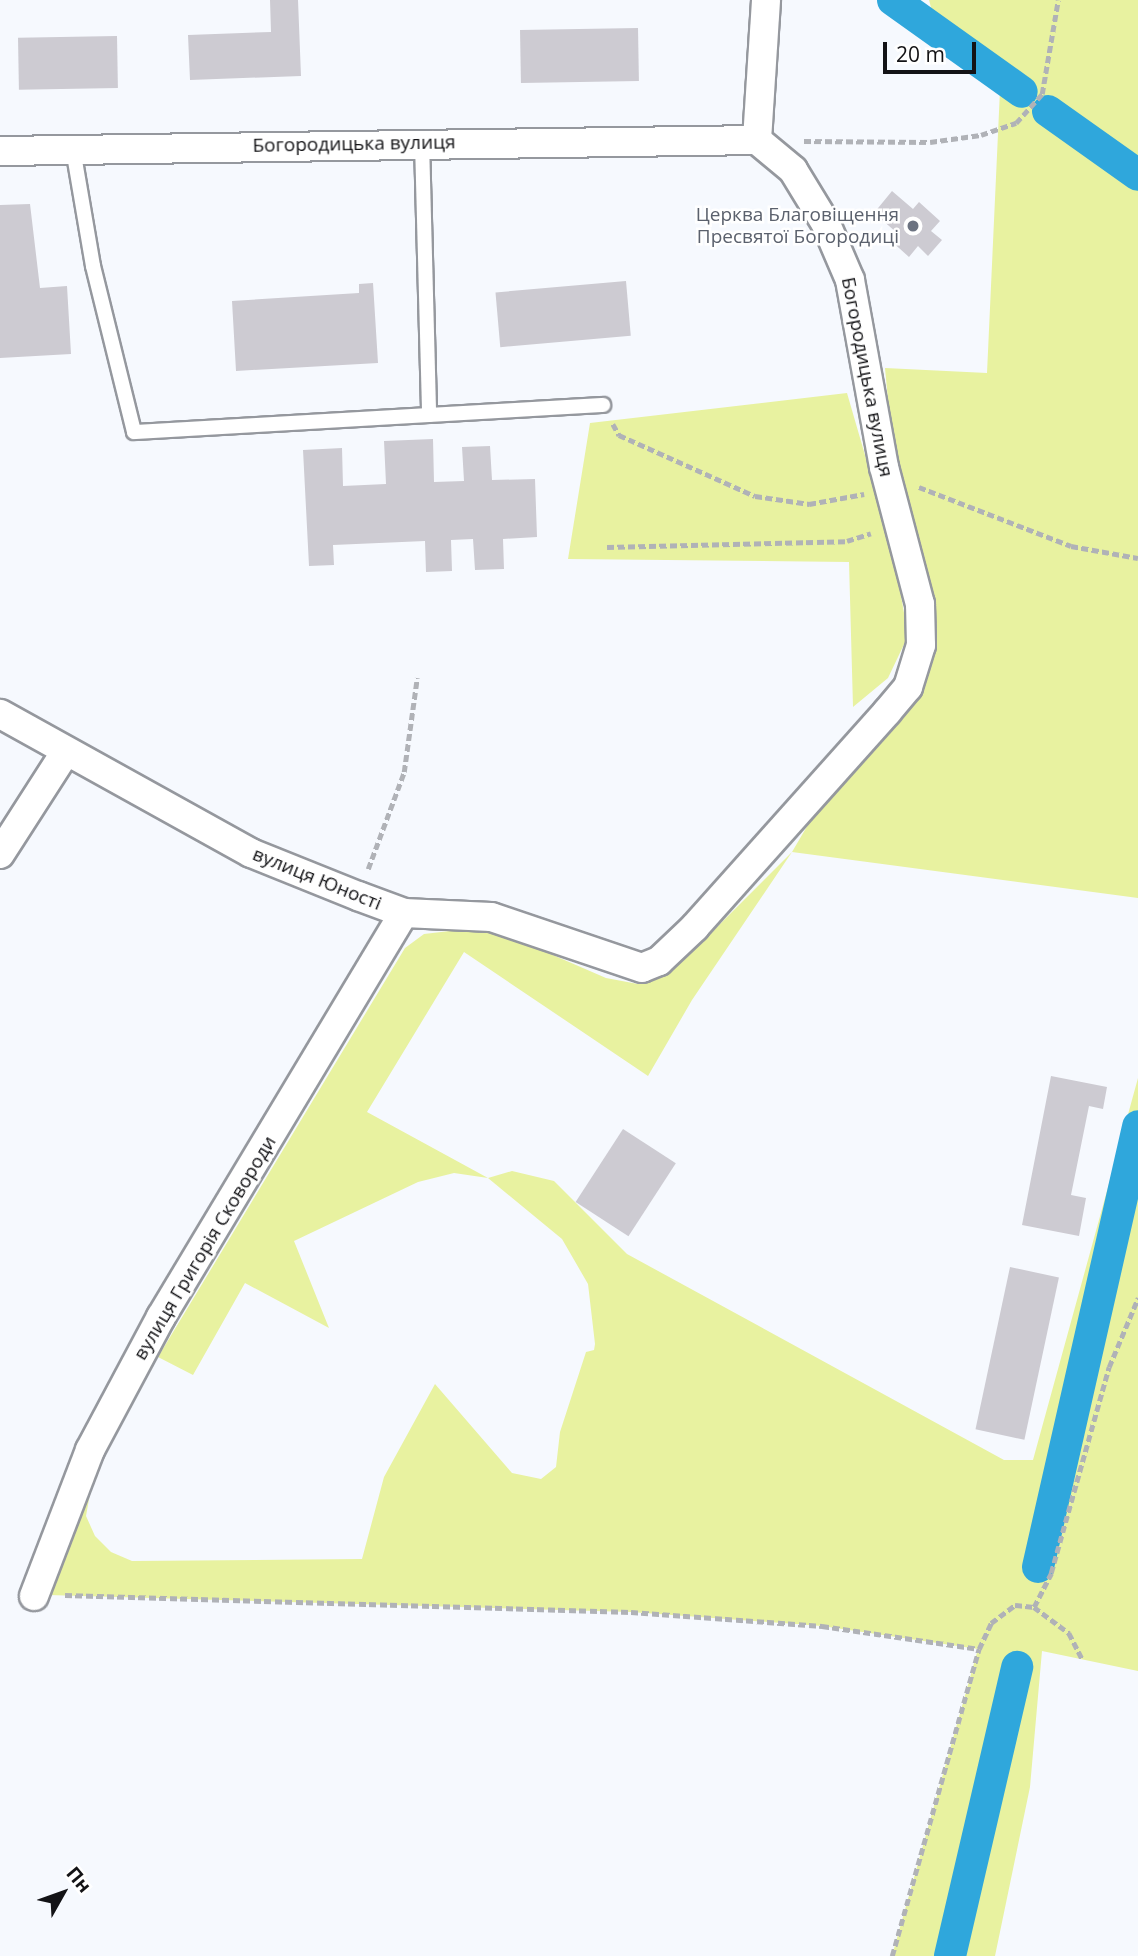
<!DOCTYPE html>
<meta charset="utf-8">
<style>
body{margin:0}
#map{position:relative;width:1138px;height:1956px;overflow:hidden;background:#f6f9fe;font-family:"Open Sans",sans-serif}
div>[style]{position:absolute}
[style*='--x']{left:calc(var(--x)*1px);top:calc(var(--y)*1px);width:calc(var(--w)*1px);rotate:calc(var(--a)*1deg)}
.green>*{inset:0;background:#e8f2a0}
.canal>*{height:32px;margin:-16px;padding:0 16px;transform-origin:16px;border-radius:16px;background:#2fa7dc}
.building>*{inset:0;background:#cdcbd2;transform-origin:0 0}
.path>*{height:4.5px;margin-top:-2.25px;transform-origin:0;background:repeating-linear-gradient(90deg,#b0b2b7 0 7px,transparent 0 10.5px)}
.roads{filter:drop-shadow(2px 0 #95989e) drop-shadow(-2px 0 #95989e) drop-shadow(0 2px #95989e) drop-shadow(0 -2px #95989e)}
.lane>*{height:14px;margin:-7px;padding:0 7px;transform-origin:7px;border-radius:7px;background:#fff}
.street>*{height:28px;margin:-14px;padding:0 14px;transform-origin:14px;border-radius:14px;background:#fff}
.dots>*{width:19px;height:19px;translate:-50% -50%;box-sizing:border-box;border:4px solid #fff;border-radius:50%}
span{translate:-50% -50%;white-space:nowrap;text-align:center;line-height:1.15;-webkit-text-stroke:5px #fff;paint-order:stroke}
.street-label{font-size:19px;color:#131316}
.worship-label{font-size:19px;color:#5b616d}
.right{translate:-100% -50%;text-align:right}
.north{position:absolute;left:28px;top:1858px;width:70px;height:70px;-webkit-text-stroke:5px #fff;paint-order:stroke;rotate:50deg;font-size:19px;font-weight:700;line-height:28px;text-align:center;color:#131316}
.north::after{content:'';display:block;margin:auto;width:24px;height:32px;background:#131316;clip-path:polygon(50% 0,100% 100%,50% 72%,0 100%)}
.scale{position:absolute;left:883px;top:42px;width:93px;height:32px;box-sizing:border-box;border:4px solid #131316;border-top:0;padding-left:9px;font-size:21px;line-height:24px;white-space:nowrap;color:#131316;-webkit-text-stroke:5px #fff;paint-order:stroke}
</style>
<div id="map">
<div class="green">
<i style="clip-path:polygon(929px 0,1138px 0,1138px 898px,792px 852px,692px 1000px,648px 1076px,464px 952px,367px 1112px,488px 1178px,512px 1171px,554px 1181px,627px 1254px,1004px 1460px,1033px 1460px,1138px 1078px,1138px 1671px,1042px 1651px,1030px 1787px,995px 1956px,892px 1956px,978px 1649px,822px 1626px,631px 1612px,48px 1595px,93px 1477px,86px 1516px,95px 1536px,111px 1552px,132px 1561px,362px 1559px,384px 1477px,435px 1384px,512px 1473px,541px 1479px,556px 1467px,560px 1432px,586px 1352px,594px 1350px,595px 1344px,588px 1284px,562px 1239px,488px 1178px,454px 1173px,418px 1182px,294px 1241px,329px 1328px,245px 1283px,193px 1375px,158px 1357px,405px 948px,424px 934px,467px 929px,509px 936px,606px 978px,638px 984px,682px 962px,792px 852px,833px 782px,915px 691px,885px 368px,987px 373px,1000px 90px,940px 41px)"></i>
<i style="clip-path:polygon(847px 393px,894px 555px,908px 636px,888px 678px,853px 707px,849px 562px,568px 559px,590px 423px)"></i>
</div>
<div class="canal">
<i style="--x:893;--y:0;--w:158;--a:35.5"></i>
<i style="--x:1048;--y:111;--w:110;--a:35.4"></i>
<i style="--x:1038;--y:1567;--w:452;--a:-77.2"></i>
<i style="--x:950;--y:1956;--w:297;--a:-76.9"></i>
</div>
<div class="building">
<i style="clip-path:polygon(270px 0,298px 0,301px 76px,190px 80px,188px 35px,271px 32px)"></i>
<i style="left:638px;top:28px;width:53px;height:118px;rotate:89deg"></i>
<i style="left:117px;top:36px;width:52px;height:99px;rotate:89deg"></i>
<i style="clip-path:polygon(892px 191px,913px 209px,919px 202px,940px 221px,931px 231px,942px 240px,928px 256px,918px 246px,909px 257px,889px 239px,896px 232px,874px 213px)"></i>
<i style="clip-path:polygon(30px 204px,40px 288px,67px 286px,71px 354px,0 358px,0 205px)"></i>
<i style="left:626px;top:281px;width:55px;height:131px;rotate:85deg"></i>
<i style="clip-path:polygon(373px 283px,378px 363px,236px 371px,232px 301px,359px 293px,359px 284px)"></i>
<i style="clip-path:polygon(433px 439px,434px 482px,464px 481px,462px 447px,490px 446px,492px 480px,535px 479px,537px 537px,503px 539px,504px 569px,475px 570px,473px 539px,451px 540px,452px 571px,426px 572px,425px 541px,333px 545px,334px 565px,309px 566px,303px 450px,342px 448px,343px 486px,386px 484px,384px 441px)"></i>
<i style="clip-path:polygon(1051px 1076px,1107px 1087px,1103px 1109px,1089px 1106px,1071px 1195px,1086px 1198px,1079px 1236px,1022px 1225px)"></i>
<i style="left:623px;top:1129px;width:63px;height:87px;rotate:33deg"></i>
<i style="left:1010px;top:1267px;width:50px;height:166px;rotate:12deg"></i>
</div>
<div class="path">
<i style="--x:804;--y:141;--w:126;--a:0.5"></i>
<i style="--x:930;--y:142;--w:51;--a:-7.8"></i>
<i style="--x:981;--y:135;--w:37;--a:-19"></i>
<i style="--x:1016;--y:123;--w:39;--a:-48"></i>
<i style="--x:1042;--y:94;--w:95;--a:-80.3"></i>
<i style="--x:613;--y:424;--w:13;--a:61"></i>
<i style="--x:619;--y:435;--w:149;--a:24.2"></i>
<i style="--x:755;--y:496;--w:55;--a:8.4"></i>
<i style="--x:809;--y:504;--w:56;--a:-10.3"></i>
<i style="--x:919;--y:487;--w:163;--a:21.2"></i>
<i style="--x:1071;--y:546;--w:68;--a:10.2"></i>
<i style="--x:607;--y:547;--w:240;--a:-1.4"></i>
<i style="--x:847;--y:541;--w:25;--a:-18"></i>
<i style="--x:368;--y:869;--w:103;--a:-69.6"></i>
<i style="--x:404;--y:772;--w:95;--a:-82.1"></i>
<i style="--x:65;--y:1595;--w:566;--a:1.72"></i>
<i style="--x:631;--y:1612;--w:192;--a:4.2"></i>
<i style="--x:822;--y:1626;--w:159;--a:8.3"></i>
<i style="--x:1034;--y:1607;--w:38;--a:-63"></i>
<i style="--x:1051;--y:1573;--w:214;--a:-74.3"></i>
<i style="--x:1109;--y:1367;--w:75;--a:-67.2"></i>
<i style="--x:892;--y:1956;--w:319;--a:-74.2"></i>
<i style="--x:979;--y:1649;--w:29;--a:-65"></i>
<i style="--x:991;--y:1623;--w:30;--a:-37"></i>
<i style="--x:1015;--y:1605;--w:19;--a:6"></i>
<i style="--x:1034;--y:1607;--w:44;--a:36.6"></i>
<i style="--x:1069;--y:1633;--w:29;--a:63"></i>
</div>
<div class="roads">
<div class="lane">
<i style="--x:422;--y:142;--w:273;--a:88.5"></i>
<i style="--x:73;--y:149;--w:119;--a:80.3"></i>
<i style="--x:93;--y:266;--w:171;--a:76.1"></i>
<i style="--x:134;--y:432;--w:470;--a:-3.3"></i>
</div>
<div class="street">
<i style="--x:757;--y:140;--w:140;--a:-86.3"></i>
<i style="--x:0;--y:151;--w:757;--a:-0.83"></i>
<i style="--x:757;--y:140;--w:47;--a:39.8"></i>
<i style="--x:793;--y:170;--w:63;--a:58.6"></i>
<i style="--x:826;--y:224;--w:61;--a:66.8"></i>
<i style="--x:850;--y:280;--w:190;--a:79.7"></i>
<i style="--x:884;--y:467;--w:142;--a:75.3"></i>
<i style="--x:920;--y:604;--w:41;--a:88.6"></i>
<i style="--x:921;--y:645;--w:44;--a:107.2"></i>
<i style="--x:908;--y:687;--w:33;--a:130"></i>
<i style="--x:887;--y:712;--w:288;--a:131.8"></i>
<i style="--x:695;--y:927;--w:50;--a:136.6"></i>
<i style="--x:659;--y:961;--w:18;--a:158"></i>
<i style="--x:642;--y:968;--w:159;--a:-161.3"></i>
<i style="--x:491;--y:917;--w:87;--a:-177.4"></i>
<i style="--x:404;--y:913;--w:49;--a:-159.7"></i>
<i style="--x:358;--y:896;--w:115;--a:-158.1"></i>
<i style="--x:251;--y:853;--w:287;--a:-151"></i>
<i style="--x:0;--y:854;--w:122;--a:-57.3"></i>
<i style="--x:34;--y:1596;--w:156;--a:-69"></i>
<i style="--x:90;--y:1450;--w:151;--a:-61.9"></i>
<i style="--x:161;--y:1317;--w:471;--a:-59"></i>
</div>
</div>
<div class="dots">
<i style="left:913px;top:226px;background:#6b7280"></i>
</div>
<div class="street-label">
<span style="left:354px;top:144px;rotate:-1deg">Богородицька вулиця</span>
<span style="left:867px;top:377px;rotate:79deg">Богородицька вулиця</span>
<span style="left:317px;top:879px;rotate:22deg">вулиця Юності</span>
<span style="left:205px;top:1248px;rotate:-59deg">вулиця Григорія Сковороди</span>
</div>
<div class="worship-label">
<span class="right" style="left:899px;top:226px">Церква Благовіщення<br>Пресвятої Богородиці</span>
</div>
<div class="north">Пн</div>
<div class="scale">20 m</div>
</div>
